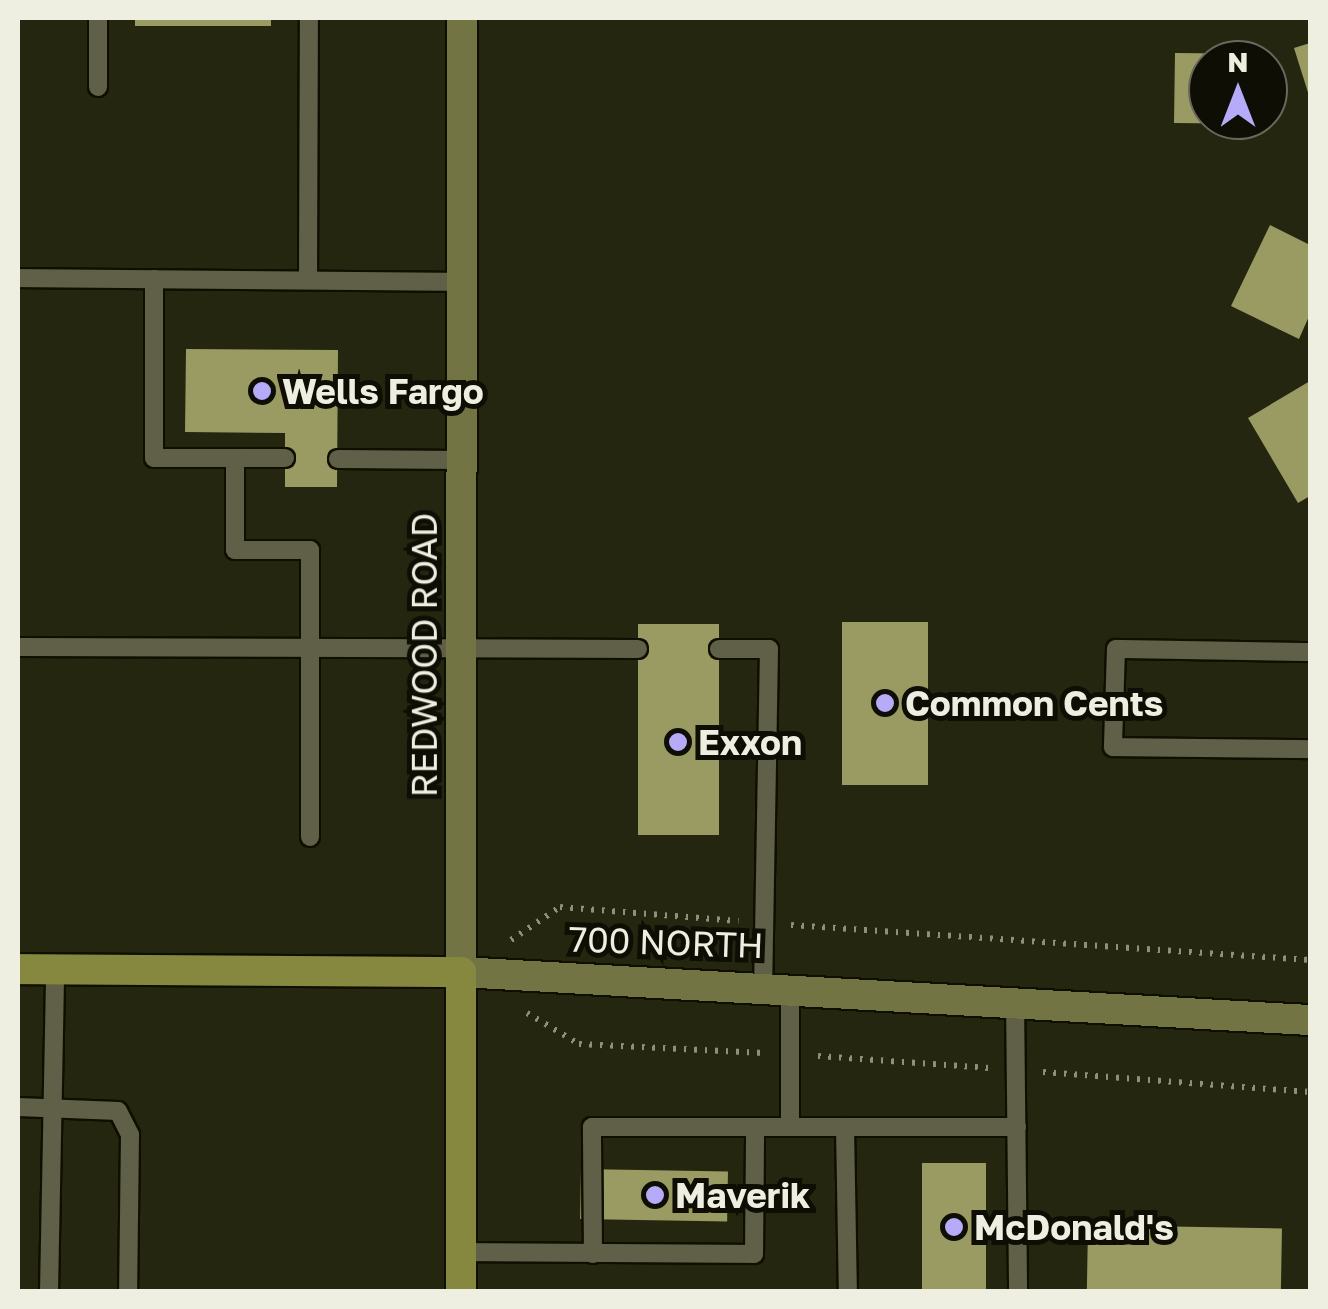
<!DOCTYPE html>
<style>
body{margin:0}
#map{position:relative;width:1328px;height:1309px;overflow:hidden;background:#25260f;font-family:"Golos Text",sans-serif}
div>[style]{position:absolute}
[style*='--x']{left:calc(var(--x)*1px);top:calc(var(--y)*1px);width:calc(var(--w)*1px);rotate:calc(var(--a)*1deg)}
.building>*{inset:0;background:#999b63;transform-origin:0 0}
.path>*{height:6px;margin-top:-3px;transform-origin:0;background:repeating-linear-gradient(90deg,#8e8f7c 0 2.5px,transparent 0 10.5px)}
.roads{filter:drop-shadow(2px 0 #0f0f00) drop-shadow(-2px 0 #0f0f00) drop-shadow(0 2px #0f0f00) drop-shadow(0 -2px #0f0f00)}
.service>*{height:18px;margin:-9px;padding:0 9px;transform-origin:9px;border-radius:9px;background:#5f6047}
.secondary>*{height:30px;margin:-15px;padding:0 15px;transform-origin:15px;border-radius:15px;background:#727443}
.primary>*{height:30px;margin:-15px;padding:0 15px;transform-origin:15px;border-radius:15px;background:#86883f}
.dots>*{width:28px;height:28px;translate:-50% -50%;box-sizing:border-box;border:5px solid #0e0e05;border-radius:50%}
span{translate:-50% -50%;white-space:nowrap;text-align:center;line-height:1.15;-webkit-text-stroke:10px #0e0e05;paint-order:stroke}
.poi-label{font-size:35px;color:#eeefe0;font-weight:700}
.left{translate:0 -50%;text-align:left}
.street-label{font-size:35px;color:#eeefe0}
.frame{position:absolute;inset:0;border:20px solid #eeefe0;pointer-events:none}
.north{position:absolute;left:1188px;top:40px;width:100px;height:100px;box-sizing:border-box;background:#0e0e05;border:2px solid #68685d;border-radius:50%;rotate:0deg;font-size:28px;font-weight:700;line-height:40px;text-align:center;color:#eeefe0}
.north::after{content:'';display:block;margin:auto;width:35px;height:45px;background:#b6abf8;clip-path:polygon(50% 0,100% 100%,50% 72%,0 100%)}
</style>
<div id="map">
<div class="building">
<i style="left:135px;top:18px;width:136px;height:8px"></i>
<i style="clip-path:polygon(1310px 43px,1310px 99px,1294px 48px)"></i>
<i style="clip-path:polygon(1175px 53px,1270px 54px,1208px 60px,1208px 120px,1270px 124px,1174px 123px)"></i>
<i style="clip-path:polygon(1270px 225px,1310px 245px,1310px 314px,1299px 339px,1231px 306px)"></i>
<i style="clip-path:polygon(186px 349px,338px 350px,337px 487px,285px 487px,285px 433px,185px 432px)"></i>
<i style="clip-path:polygon(1310px 381px,1310px 496px,1298px 503px,1248px 418px)"></i>
<i style="left:842px;top:622px;width:86px;height:163px"></i>
<i style="left:719px;top:624px;width:211px;height:81px;rotate:90deg"></i>
<i style="left:922px;top:1163px;width:64px;height:129px"></i>
<i style="left:581px;top:1169px;width:147px;height:50px;rotate:1deg"></i>
<i style="left:1088px;top:1225px;width:194px;height:67px;rotate:1deg"></i>
</div>
<div class="path">
<i style="--x:791;--y:925;--w:520;--a:3.86"></i>
<i style="--x:511;--y:940;--w:59;--a:-34"></i>
<i style="--x:560;--y:907;--w:179;--a:4.5"></i>
<i style="--x:527;--y:1013;--w:61;--a:30.8"></i>
<i style="--x:579;--y:1044;--w:187;--a:2.8"></i>
<i style="--x:818;--y:1056;--w:172;--a:4"></i>
<i style="--x:1043;--y:1072;--w:268;--a:4.3"></i>
</div>
<div class="roads">
<div class="service">
<i style="--x:98;--y:18;--w:69;--a:90"></i>
<i style="--x:18;--y:278;--w:444;--a:0.5"></i>
<i style="--x:154;--y:279;--w:179;--a:90"></i>
<i style="--x:154;--y:458;--w:131;--a:0"></i>
<i style="--x:308;--y:280;--w:262;--a:-89.8"></i>
<i style="--x:235;--y:458;--w:92;--a:90"></i>
<i style="--x:235;--y:550;--w:75;--a:0"></i>
<i style="--x:310;--y:550;--w:287;--a:90"></i>
<i style="--x:338;--y:459;--w:123;--a:0.5"></i>
<i style="--x:18;--y:647;--w:620;--a:0.18"></i>
<i style="--x:719;--y:649;--w:50;--a:0"></i>
<i style="--x:769;--y:649;--w:334;--a:91"></i>
<i style="--x:1310;--y:652;--w:194;--a:-179.1"></i>
<i style="--x:1116;--y:649;--w:98;--a:91.8"></i>
<i style="--x:1113;--y:747;--w:197;--a:0.6"></i>
<i style="--x:790;--y:985;--w:142;--a:90"></i>
<i style="--x:1015;--y:998;--w:294;--a:89.4"></i>
<i style="--x:18;--y:1107;--w:100;--a:2.3"></i>
<i style="--x:118;--y:1111;--w:27;--a:63"></i>
<i style="--x:130;--y:1135;--w:157;--a:90.7"></i>
<i style="--x:845;--y:1127;--w:165;--a:89"></i>
<i style="--x:460;--y:1252;--w:294;--a:0.4"></i>
<i style="--x:754;--y:1254;--w:127;--a:-89.5"></i>
<i style="--x:593;--y:1254;--w:127;--a:-90.5"></i>
<i style="--x:592;--y:1127;--w:425;--a:0"></i>
<i style="--x:49;--y:1292;--w:321;--a:-88.9"></i>
</div>
<div class="secondary">
<i style="--x:462;--y:18;--w:954;--a:90.06"></i>
<i style="--x:461;--y:972;--w:850;--a:3.24"></i>
</div>
<div class="primary">
<i style="--x:18;--y:969;--w:443;--a:0.4"></i>
<i style="--x:461;--y:972;--w:320;--a:90"></i>
</div>
</div>
<div class="dots">
<i style="left:262px;top:391px;background:#b6abf8"></i>
<i style="left:885px;top:703px;background:#b6abf8"></i>
<i style="left:678px;top:742px;background:#b6abf8"></i>
<i style="left:655px;top:1195px;background:#b6abf8"></i>
<i style="left:954px;top:1227px;background:#b6abf8"></i>
</div>
<div class="poi-label">
<span class="left" style="left:282px;top:391px">Wells Fargo</span>
<span class="left" style="left:905px;top:703px">Common Cents</span>
<span class="left" style="left:698px;top:742px">Exxon</span>
<span class="left" style="left:675px;top:1195px">Maverik</span>
<span class="left" style="left:974px;top:1227px">McDonald's</span>
</div>
<div class="street-label">
<span style="left:424px;top:655px;rotate:-90deg">REDWOOD ROAD</span>
<span style="left:666px;top:942px;rotate:2deg">700 NORTH</span>
</div>
<div class="frame"></div>
<div class="north">N</div>
</div>
